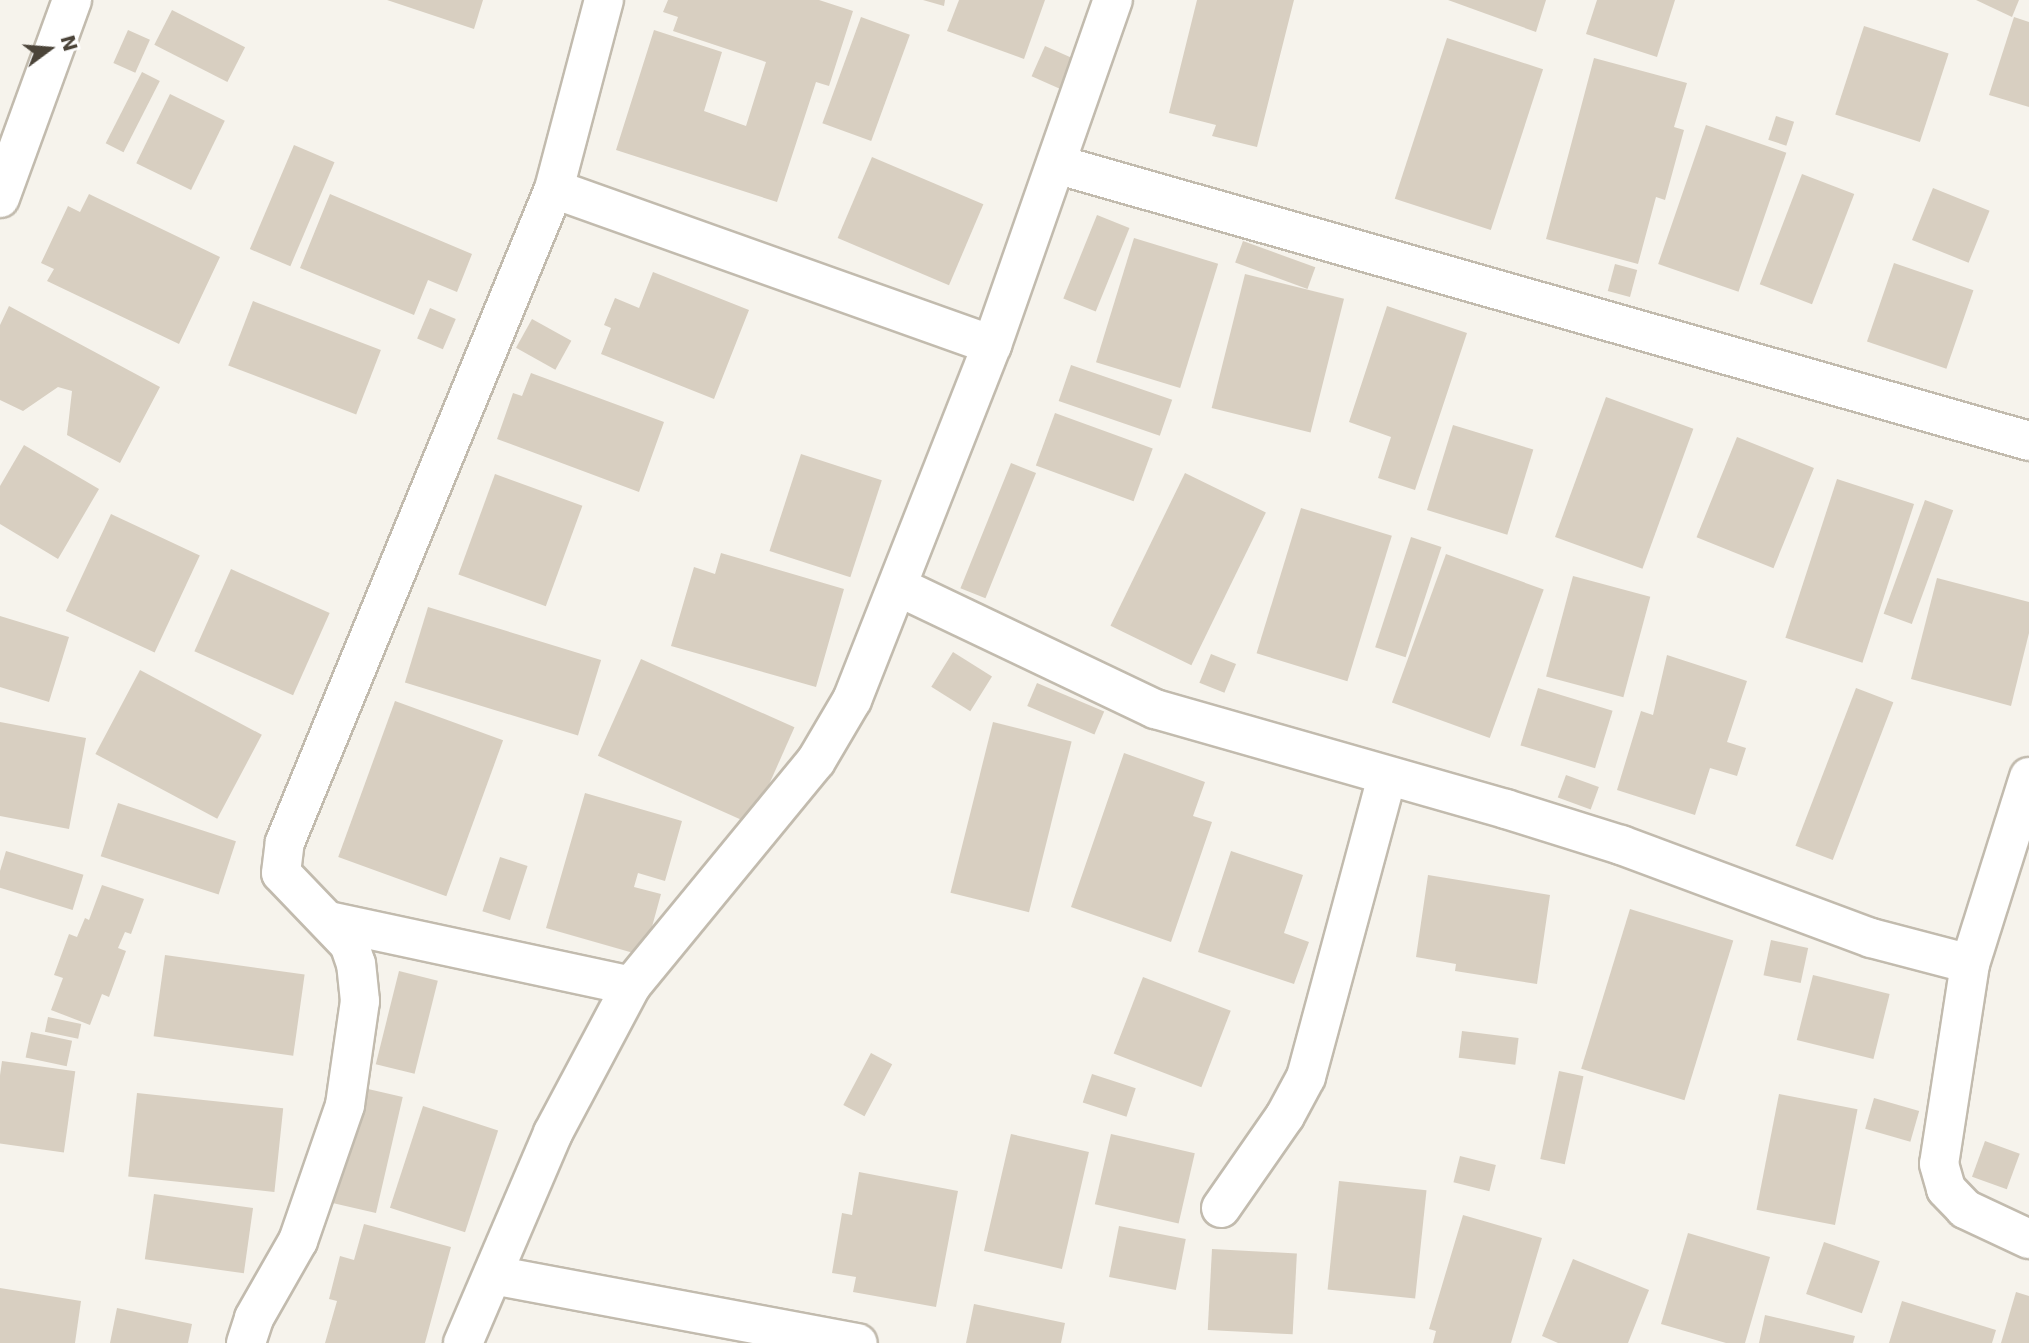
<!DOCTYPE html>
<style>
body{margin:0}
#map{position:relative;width:2029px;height:1343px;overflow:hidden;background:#f6f3ec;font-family:"DejaVu Sans",sans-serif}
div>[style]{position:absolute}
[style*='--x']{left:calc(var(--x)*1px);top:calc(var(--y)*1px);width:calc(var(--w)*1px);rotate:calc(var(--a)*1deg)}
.building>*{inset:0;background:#d8cfc1;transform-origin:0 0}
.roads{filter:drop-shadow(2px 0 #c2bbae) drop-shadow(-2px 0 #c2bbae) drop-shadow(0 2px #c2bbae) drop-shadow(0 -2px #c2bbae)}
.minor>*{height:38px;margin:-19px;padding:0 19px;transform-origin:19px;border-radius:19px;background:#fff}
span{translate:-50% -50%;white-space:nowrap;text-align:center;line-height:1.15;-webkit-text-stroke:7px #fff;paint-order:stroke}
.north{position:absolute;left:14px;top:14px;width:70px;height:70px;-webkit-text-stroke:5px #fff;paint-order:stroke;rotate:74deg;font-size:19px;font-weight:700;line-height:28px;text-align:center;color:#4b4439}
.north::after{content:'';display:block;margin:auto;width:24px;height:32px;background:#4b4439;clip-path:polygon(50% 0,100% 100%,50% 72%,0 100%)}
</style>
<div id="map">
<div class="building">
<i style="clip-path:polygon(387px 0,483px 0,474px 29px)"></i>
<i style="clip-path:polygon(668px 0,819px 0,853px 11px,829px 86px,816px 82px,777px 202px,616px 150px,654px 30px,722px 52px,704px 111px,746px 126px,766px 62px,673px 31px,678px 17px,663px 12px)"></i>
<i style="clip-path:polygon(923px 0,945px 0,944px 6px)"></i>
<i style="clip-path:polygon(959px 0,1045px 0,1024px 59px,947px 31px)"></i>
<i style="clip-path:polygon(1197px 0,1294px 0,1257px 147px,1212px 136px,1216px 125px,1169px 113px)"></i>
<i style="clip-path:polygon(1448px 0,1546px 0,1536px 32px)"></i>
<i style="clip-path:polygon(1597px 0,1675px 0,1657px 57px,1586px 34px)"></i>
<i style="clip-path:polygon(1976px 0,2019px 0,2012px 17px)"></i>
<i style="left:172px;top:10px;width:82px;height:39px;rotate:27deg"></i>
<i style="left:861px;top:17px;width:52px;height:113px;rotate:20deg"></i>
<i style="clip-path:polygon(2014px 17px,2029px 22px,2029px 107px,1989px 95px)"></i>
<i style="left:1864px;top:26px;width:89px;height:93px;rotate:18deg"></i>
<i style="left:128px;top:30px;width:24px;height:36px;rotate:24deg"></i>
<i style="left:1447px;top:38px;width:101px;height:169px;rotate:18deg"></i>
<i style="left:1045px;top:46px;width:34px;height:33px;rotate:24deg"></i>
<i style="clip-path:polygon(1594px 58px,1687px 83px,1674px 127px,1684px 130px,1665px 200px,1656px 197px,1638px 264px,1546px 239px)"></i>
<i style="left:142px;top:72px;width:20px;height:80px;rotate:27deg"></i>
<i style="left:170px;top:94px;width:61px;height:77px;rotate:26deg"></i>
<i style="left:1776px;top:116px;width:19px;height:25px;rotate:18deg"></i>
<i style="left:1706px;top:125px;width:85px;height:147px;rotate:19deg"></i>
<i style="left:294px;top:145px;width:44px;height:113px;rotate:23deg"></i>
<i style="left:872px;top:157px;width:121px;height:88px;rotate:23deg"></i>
<i style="left:1802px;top:174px;width:56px;height:118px;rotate:21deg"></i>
<i style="left:1933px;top:188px;width:61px;height:56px;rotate:22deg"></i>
<i style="clip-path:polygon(89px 194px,220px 257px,179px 344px,47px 281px,54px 269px,41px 263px,68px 206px,80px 212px)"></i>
<i style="clip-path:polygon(330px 194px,472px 254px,457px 292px,428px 280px,414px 315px,300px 268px)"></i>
<i style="left:1097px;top:215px;width:35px;height:90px;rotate:22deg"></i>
<i style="left:1134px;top:238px;width:88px;height:130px;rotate:17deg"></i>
<i style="left:1243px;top:241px;width:77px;height:23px;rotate:20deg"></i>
<i style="left:1894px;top:263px;width:84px;height:83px;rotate:19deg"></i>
<i style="left:1615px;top:264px;width:23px;height:28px;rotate:15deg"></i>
<i style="clip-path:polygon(653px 272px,749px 310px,714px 399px,601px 354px,611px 328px,604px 325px,615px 298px,639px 308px)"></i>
<i style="left:1245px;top:274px;width:102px;height:138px;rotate:14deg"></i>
<i style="left:253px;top:301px;width:137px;height:69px;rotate:21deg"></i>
<i style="clip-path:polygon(9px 306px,160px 387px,120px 463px,67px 435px,72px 391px,58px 387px,23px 411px,0 400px,0 325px)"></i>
<i style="clip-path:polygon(1387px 306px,1467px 333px,1415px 490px,1378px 478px,1391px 437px,1349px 422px)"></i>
<i style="left:430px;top:308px;width:28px;height:33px;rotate:23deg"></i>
<i style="left:532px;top:319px;width:45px;height:33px;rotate:29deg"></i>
<i style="left:1071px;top:365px;width:107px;height:38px;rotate:19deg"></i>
<i style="clip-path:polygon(531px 373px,664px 422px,639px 492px,497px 439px,513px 393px,522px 396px)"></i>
<i style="left:1606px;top:397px;width:93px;height:149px;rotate:20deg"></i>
<i style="left:1055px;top:413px;width:104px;height:56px;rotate:20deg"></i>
<i style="left:1453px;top:425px;width:84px;height:89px;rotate:17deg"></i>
<i style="left:1737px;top:437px;width:83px;height:108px;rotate:22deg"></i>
<i style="clip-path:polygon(24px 445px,99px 489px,58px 559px,0 524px,0 486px)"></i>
<i style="left:801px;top:454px;width:85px;height:102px;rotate:18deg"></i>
<i style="left:1011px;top:463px;width:27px;height:135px;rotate:22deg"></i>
<i style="left:1185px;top:473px;width:90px;height:170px;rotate:26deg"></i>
<i style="left:495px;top:474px;width:93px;height:107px;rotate:20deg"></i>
<i style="left:1837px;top:479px;width:81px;height:167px;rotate:18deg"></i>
<i style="left:1925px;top:500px;width:30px;height:121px;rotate:20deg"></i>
<i style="left:1301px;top:508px;width:95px;height:152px;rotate:17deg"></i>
<i style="left:111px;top:514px;width:98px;height:107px;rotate:25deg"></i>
<i style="left:1411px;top:537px;width:32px;height:116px;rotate:18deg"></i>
<i style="clip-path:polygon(721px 553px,844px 589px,816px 687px,671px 646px,694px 567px,715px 574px)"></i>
<i style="left:1446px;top:554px;width:104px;height:158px;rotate:20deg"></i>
<i style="left:231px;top:569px;width:108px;height:90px;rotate:24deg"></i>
<i style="left:1573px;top:576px;width:80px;height:104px;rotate:15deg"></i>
<i style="clip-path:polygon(1937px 578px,2029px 602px,2029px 633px,2011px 706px,1911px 679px)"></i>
<i style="left:428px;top:607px;width:181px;height:79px;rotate:17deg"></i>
<i style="clip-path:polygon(0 616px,69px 637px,49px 702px,0 687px)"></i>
<i style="left:953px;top:652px;width:46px;height:41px;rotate:32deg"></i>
<i style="left:1211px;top:654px;width:27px;height:31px;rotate:22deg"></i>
<i style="clip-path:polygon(1667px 655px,1747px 681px,1727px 742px,1746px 748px,1737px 776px,1710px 768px,1695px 815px,1617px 790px,1641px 711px,1653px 715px)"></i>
<i style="left:641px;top:659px;width:168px;height:106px;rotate:24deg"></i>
<i style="left:140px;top:670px;width:138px;height:95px;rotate:28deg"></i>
<i style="left:1037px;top:683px;width:73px;height:25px;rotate:23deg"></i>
<i style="left:1538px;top:688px;width:78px;height:60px;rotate:17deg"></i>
<i style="left:1856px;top:688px;width:40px;height:169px;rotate:21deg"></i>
<i style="left:395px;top:701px;width:115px;height:166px;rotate:20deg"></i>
<i style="clip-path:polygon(0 722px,86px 738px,69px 829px,0 816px)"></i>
<i style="left:993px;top:722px;width:81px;height:176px;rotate:14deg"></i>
<i style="clip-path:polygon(1124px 753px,1205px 782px,1193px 816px,1212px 822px,1171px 942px,1071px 907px)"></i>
<i style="left:1566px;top:775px;width:35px;height:24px;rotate:20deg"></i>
<i style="clip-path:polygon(585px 793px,682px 821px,665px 881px,638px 873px,634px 887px,661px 894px,644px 956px,546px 928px)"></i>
<i style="left:118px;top:803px;width:124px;height:56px;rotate:18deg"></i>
<i style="left:6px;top:851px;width:81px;height:37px;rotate:17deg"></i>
<i style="clip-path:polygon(1231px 851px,1303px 875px,1284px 933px,1309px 942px,1294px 984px,1198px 952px)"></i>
<i style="left:500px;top:857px;width:29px;height:57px;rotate:18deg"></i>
<i style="clip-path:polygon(1428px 875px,1550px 895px,1537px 984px,1455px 971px,1456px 964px,1416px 957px)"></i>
<i style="clip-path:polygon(102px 885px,144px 899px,131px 934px,125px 932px,118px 948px,126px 951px,109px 997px,102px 994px,90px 1025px,51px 1010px,63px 978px,54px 975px,69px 934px,77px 937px,85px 918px,89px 920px)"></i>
<i style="left:1630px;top:909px;width:108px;height:167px;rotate:17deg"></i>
<i style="left:1771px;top:940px;width:38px;height:36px;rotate:12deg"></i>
<i style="left:165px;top:955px;width:141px;height:82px;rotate:8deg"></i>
<i style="left:399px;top:971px;width:40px;height:96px;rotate:14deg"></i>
<i style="left:1813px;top:975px;width:79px;height:67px;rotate:14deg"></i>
<i style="left:1143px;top:977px;width:94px;height:82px;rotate:21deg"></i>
<i style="left:48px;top:1017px;width:34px;height:15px;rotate:12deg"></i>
<i style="left:1462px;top:1031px;width:57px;height:27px;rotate:7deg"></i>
<i style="left:31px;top:1032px;width:42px;height:26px;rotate:12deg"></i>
<i style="left:871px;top:1053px;width:24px;height:59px;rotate:28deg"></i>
<i style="left:2px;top:1061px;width:74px;height:82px;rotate:8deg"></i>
<i style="left:1559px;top:1071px;width:25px;height:90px;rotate:12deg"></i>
<i style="left:1092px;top:1074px;width:46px;height:30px;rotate:18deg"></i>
<i style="left:355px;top:1086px;width:49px;height:119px;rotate:13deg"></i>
<i style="left:137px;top:1093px;width:147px;height:84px;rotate:6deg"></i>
<i style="left:1779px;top:1094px;width:80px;height:118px;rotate:11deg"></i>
<i style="left:1874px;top:1098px;width:47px;height:32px;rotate:16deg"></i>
<i style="left:423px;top:1106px;width:79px;height:107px;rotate:18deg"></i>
<i style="left:1011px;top:1134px;width:80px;height:120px;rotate:13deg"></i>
<i style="left:1111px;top:1134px;width:86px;height:72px;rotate:13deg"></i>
<i style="left:1985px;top:1141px;width:37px;height:38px;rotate:20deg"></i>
<i style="left:1460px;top:1156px;width:37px;height:27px;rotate:14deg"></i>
<i style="clip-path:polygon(859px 1172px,958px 1191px,936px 1307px,853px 1292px,856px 1277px,832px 1273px,842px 1213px,852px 1215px)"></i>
<i style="left:1339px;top:1181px;width:88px;height:109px;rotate:6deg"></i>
<i style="left:154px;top:1194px;width:100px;height:66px;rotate:8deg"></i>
<i style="clip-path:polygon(1463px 1215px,1542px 1238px,1511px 1343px,1433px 1343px,1436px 1331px,1429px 1329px)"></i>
<i style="clip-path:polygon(364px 1224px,451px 1247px,425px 1343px,325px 1343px,337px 1301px,329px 1299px,340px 1256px,354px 1260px)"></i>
<i style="left:1119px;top:1226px;width:68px;height:52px;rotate:11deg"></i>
<i style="clip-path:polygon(1688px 1233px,1770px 1257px,1745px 1343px,1726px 1343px,1661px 1324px)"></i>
<i style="left:1824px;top:1242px;width:59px;height:55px;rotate:19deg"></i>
<i style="left:1212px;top:1249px;width:85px;height:81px;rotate:3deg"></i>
<i style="clip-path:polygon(1573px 1259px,1649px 1290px,1628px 1343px,1558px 1343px,1542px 1336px)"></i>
<i style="clip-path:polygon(0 1288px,81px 1301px,75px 1343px,0 1343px)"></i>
<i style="clip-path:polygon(2016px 1292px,2029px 1296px,2029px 1343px,2001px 1343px)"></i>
<i style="clip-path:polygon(1902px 1301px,1996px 1330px,1992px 1343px,1889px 1343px)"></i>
<i style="clip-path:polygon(974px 1304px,1065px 1323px,1061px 1343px,966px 1343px)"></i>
<i style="clip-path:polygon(117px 1308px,192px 1324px,188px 1343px,110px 1343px)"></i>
<i style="clip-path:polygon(1765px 1315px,1855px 1336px,1853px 1343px,1759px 1343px)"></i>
</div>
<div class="roads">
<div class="minor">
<i style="--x:1059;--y:165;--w:1009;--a:15.88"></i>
<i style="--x:554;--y:189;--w:465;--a:19.6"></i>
<i style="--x:0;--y:198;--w:211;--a:-70"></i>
<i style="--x:899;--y:587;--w:284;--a:25.5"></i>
<i style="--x:1155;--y:709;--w:365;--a:15.9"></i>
<i style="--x:1506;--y:809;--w:121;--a:17.4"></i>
<i style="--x:1621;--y:845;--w:267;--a:20.4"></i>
<i style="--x:1871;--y:938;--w:102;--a:14.7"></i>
<i style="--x:2029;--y:777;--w:196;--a:107.5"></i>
<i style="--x:1970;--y:964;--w:202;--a:98.8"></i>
<i style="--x:1939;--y:1164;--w:26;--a:74"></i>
<i style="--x:1946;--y:1189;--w:28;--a:46"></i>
<i style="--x:1965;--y:1209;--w:71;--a:25.1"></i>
<i style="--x:329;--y:921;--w:309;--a:12.1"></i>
<i style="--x:1221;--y:1208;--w:112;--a:-55.2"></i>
<i style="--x:1285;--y:1116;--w:44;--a:-61.7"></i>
<i style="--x:1306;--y:1077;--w:311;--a:-74.9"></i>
<i style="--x:493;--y:1275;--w:371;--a:10.6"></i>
<i style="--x:246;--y:1343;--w:26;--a:-72"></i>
<i style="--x:254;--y:1318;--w:89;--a:-60.3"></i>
<i style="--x:298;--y:1241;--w:144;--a:-70.9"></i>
<i style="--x:345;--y:1105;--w:105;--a:-81.8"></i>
<i style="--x:360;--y:1001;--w:37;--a:-96"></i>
<i style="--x:356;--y:964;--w:21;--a:-109"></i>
<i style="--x:349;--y:944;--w:98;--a:-133.8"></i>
<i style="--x:281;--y:873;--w:31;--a:-83"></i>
<i style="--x:285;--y:842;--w:706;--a:-67.61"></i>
<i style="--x:554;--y:189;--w:196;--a:-75.2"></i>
<i style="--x:463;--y:1343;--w:228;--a:-66.8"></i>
<i style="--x:553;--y:1133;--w:166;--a:-62"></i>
<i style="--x:631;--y:986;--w:291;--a:-50.6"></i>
<i style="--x:816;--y:761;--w:71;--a:-59.5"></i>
<i style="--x:852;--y:700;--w:382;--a:-68.5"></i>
<i style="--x:992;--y:345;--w:366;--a:-70.7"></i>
</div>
</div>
<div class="north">N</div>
</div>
